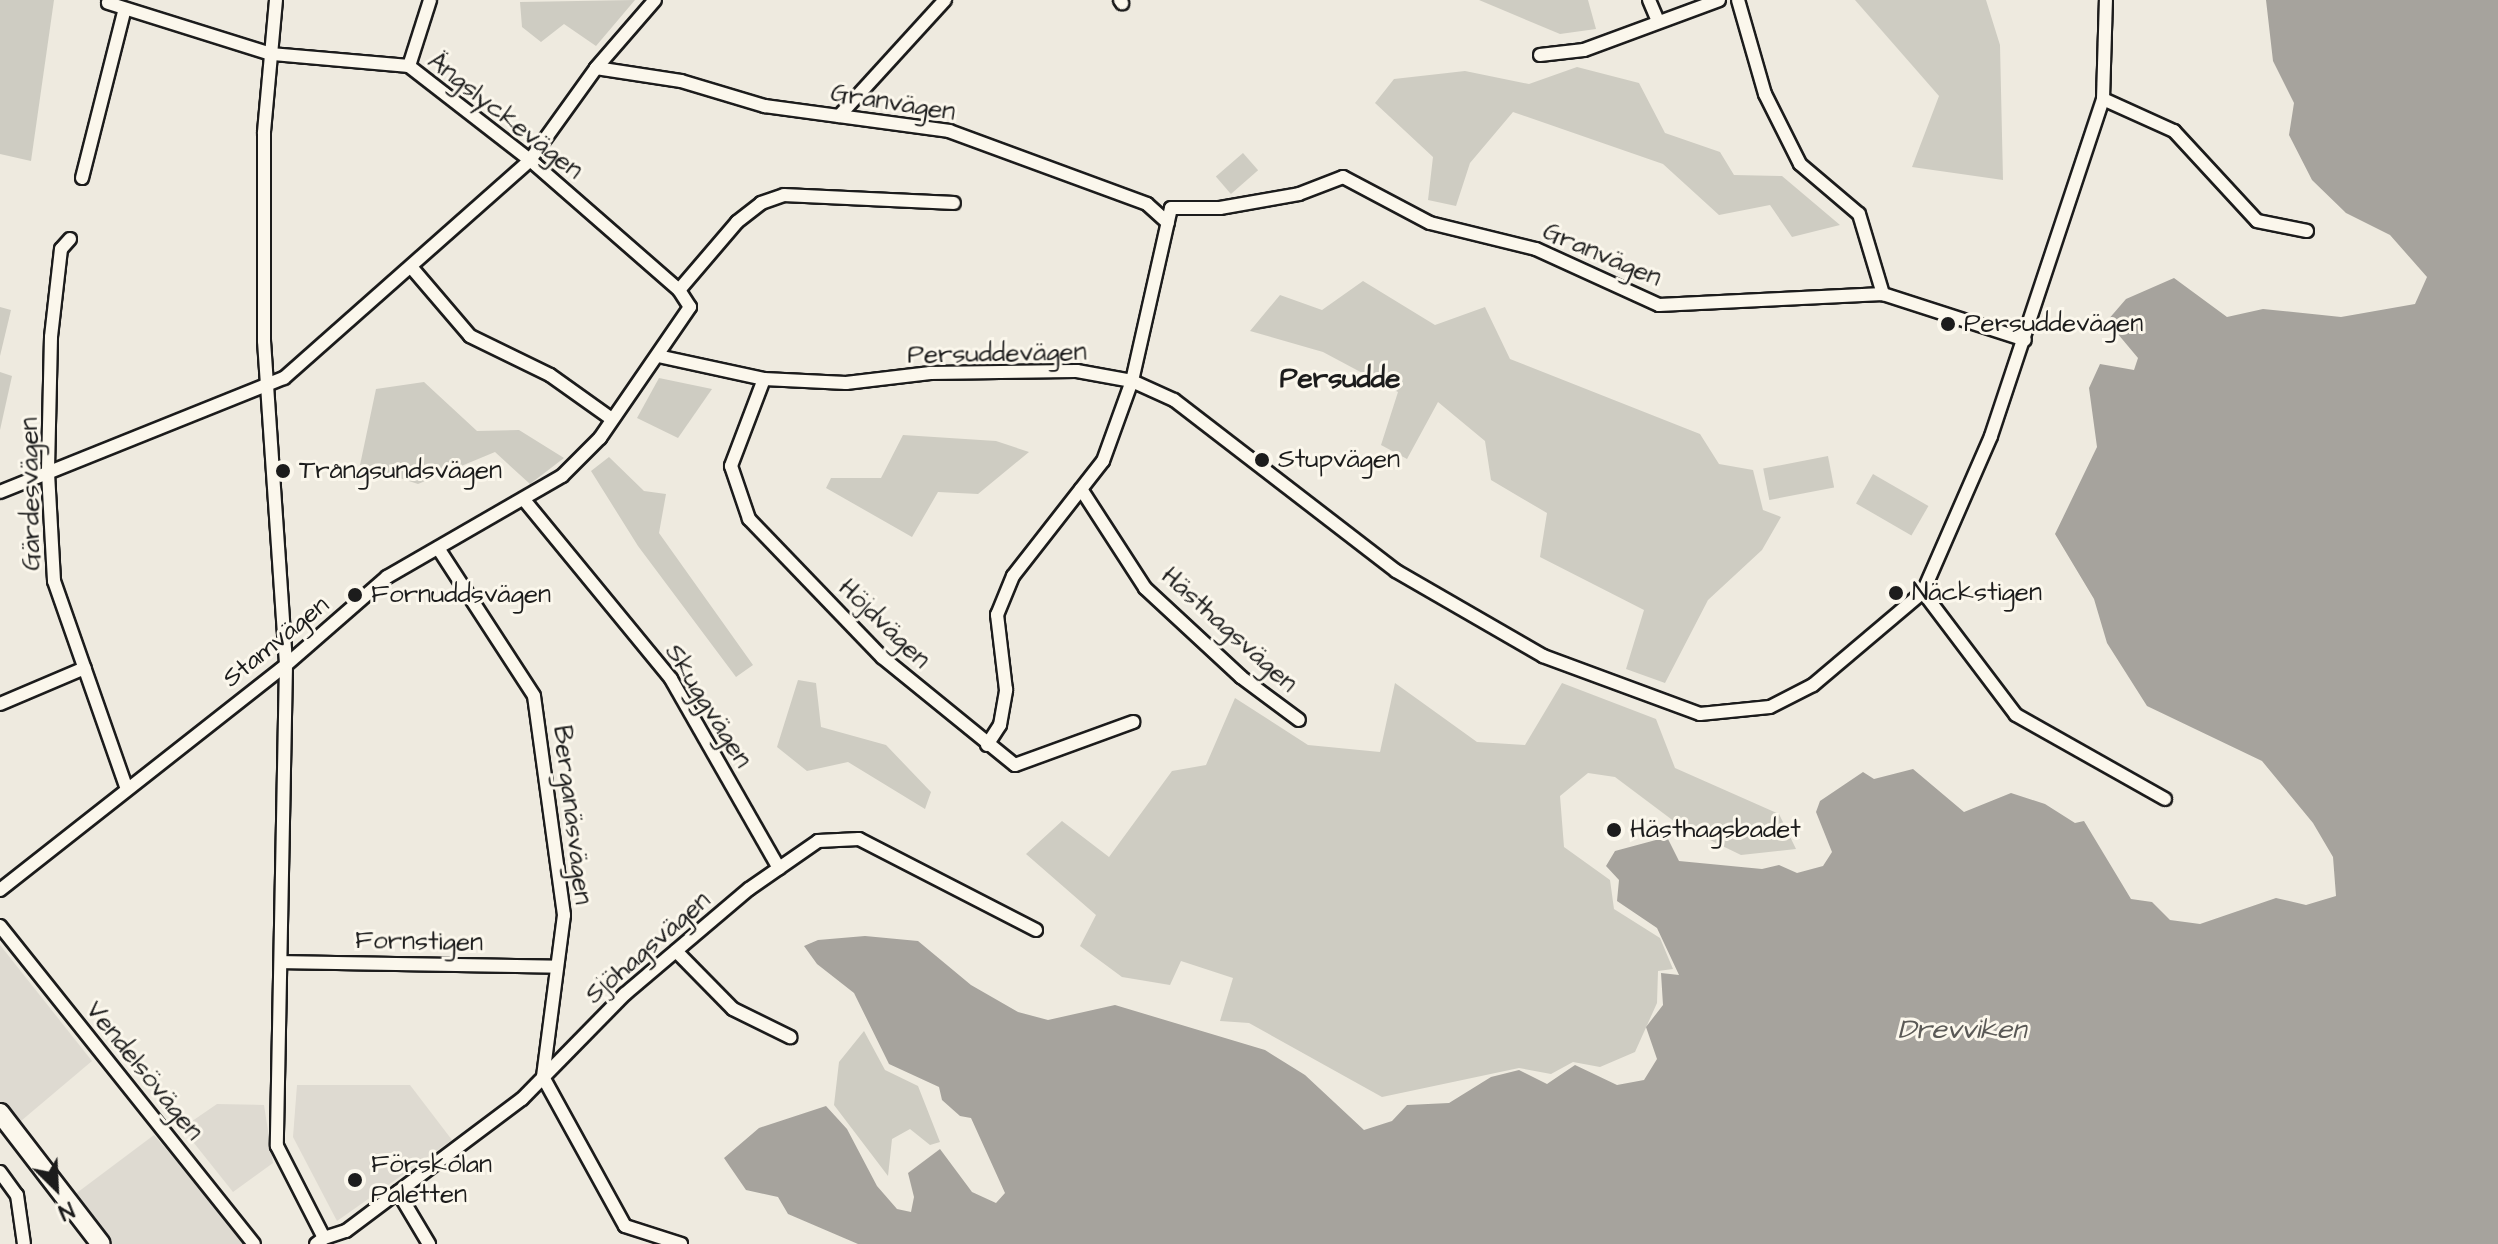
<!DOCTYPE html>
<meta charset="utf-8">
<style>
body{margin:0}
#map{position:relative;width:2498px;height:1244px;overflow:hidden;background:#eeeadf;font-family:"Architects Daughter",sans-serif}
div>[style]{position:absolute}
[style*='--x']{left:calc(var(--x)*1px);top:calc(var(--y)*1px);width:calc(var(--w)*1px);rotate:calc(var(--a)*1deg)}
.built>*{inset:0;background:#dedad1}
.green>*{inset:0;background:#ceccc2;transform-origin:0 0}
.water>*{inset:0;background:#a6a39d}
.roads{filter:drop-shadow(2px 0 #1c1c1c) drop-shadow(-2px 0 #1c1c1c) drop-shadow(0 2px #1c1c1c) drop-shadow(0 -2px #1c1c1c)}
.minor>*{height:12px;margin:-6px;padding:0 6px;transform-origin:6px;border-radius:6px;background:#fbf7ec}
.secondary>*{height:18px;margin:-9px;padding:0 9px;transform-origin:9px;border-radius:9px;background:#fbf7ec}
.dots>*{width:22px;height:22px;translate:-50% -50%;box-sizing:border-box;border:4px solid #fbf7ec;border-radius:50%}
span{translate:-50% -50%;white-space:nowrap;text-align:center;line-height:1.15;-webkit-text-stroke:6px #fbf7ec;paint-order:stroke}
.street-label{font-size:26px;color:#1c1c1c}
.poi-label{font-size:26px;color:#1c1c1c}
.left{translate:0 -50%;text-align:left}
.neighbourhood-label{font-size:28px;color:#1c1c1c;font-weight:700}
.water-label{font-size:28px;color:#5a5956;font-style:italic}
.north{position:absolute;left:16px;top:1148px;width:80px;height:80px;-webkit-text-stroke:6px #fbf7ec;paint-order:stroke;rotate:156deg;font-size:22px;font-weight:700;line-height:32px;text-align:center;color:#1c1c1c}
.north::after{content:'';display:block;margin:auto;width:28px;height:36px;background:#1c1c1c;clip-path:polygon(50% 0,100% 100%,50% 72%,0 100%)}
</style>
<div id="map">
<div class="built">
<i style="clip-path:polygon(0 945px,92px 1061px,15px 1126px,0 1108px)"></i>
<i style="clip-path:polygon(297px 1085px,410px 1085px,452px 1140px,337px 1221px,293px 1137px)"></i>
<i style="clip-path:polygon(217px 1104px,264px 1105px,273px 1163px,233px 1192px,182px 1128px)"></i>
<i style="clip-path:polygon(154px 1135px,248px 1244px,111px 1244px,74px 1195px)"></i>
</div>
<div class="green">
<i style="clip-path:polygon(0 0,54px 0,31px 161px,0 154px)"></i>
<i style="clip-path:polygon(635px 0,596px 46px,564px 24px,541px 42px,522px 27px,520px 2px)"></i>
<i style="clip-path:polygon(1479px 0,1588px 0,1596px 29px,1560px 34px)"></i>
<i style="clip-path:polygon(1855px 0,1986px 0,2000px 45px,2003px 180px,1912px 167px,1939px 96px)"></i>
<i style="clip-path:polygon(1577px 67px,1639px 83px,1665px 133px,1720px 152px,1734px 175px,1782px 176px,1840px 225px,1792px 237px,1770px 205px,1719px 215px,1663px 164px,1513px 112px,1470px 163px,1456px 206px,1428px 200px,1433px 157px,1375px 103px,1394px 79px,1465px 71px,1529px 84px)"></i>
<i style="left:1243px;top:153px;width:23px;height:36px;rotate:49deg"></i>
<i style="clip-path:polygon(1363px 281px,1435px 325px,1485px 307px,1510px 359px,1700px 434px,1719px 464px,1753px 470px,1763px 510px,1781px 517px,1762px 550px,1708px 600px,1665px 683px,1626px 669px,1644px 610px,1540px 557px,1547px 513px,1491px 480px,1485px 441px,1438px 402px,1407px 459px,1381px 445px,1398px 392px,1323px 352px,1250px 331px,1280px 295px,1322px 310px)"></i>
<i style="clip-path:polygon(0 307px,11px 310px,0 356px)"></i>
<i style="clip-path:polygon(0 372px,12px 376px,0 430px)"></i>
<i style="clip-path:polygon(659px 378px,712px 389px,678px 438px,637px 418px)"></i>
<i style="clip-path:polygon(424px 382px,477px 431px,519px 430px,564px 458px,530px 484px,495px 452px,418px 484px,360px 465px,376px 389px)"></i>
<i style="clip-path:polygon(903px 435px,996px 441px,1029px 452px,978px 494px,938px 492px,912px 537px,826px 488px,831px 478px,881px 478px)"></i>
<i style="left:1828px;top:456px;width:32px;height:66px;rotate:79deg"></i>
<i style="clip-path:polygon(609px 457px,644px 491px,666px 494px,659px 533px,753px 665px,736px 677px,638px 546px,591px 471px)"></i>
<i style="left:1873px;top:474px;width:64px;height:34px;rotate:30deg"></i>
<i style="clip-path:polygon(798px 680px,816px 683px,821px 727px,886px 745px,931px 792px,925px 809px,848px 762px,807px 771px,777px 747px)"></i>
<i style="clip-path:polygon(1395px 683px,1477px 742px,1525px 745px,1562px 683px,1656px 719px,1675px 768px,1779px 814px,1796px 849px,1741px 855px,1679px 825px,1615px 777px,1588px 773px,1560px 796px,1564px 847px,1610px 880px,1614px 909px,1660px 938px,1673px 969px,1658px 971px,1657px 1003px,1635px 1052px,1600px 1067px,1573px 1062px,1551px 1074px,1519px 1068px,1382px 1097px,1249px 1023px,1220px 1021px,1233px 978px,1181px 961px,1170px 985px,1122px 977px,1080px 946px,1096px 915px,1026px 854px,1062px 821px,1109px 857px,1172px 771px,1206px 765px,1235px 698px,1308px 745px,1380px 752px)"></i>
<i style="clip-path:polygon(864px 1031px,885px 1070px,918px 1086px,940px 1142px,930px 1145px,910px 1129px,892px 1139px,888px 1176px,834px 1105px,839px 1062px)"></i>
</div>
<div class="water">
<i style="clip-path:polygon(2266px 0,2498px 0,2498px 1244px,858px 1244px,788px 1214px,778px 1197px,746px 1190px,724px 1158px,759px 1128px,826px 1106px,847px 1129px,877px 1186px,897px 1209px,911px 1212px,914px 1197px,908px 1173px,940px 1149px,972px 1192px,996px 1203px,1005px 1193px,971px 1118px,960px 1116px,942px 1100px,939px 1087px,889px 1064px,854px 993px,817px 964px,804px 946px,818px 940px,865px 936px,918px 941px,971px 985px,1018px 1012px,1048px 1020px,1115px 1005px,1265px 1050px,1305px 1075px,1364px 1130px,1392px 1121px,1407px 1105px,1449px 1103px,1491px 1077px,1519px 1070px,1547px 1084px,1575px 1065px,1617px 1085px,1644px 1080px,1657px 1059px,1646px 1027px,1663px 1005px,1661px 973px,1679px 975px,1657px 928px,1617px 901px,1619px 880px,1606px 866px,1615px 851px,1667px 837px,1679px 861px,1762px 869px,1779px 865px,1797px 873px,1823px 866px,1832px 852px,1816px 812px,1820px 801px,1863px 772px,1874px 779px,1913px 769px,1964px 812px,2011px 793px,2045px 804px,2075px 823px,2084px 821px,2131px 899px,2152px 902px,2170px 920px,2200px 924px,2276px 898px,2306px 905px,2336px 896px,2333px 857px,2313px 823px,2262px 761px,2147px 706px,2107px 643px,2094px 599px,2055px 534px,2097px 447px,2089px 388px,2100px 364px,2134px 370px,2138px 358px,2107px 321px,2126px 299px,2174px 278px,2227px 317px,2263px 309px,2341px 317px,2415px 304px,2427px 277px,2390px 235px,2346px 213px,2312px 180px,2289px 135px,2294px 103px,2273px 61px)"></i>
</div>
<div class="roads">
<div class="minor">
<i style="--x:276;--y:0;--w:134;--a:95.2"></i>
<i style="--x:264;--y:133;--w:208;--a:90"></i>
<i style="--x:264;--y:341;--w:325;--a:86.1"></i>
<i style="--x:286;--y:665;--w:481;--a:91.1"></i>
<i style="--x:277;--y:1146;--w:103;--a:62.9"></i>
<i style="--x:324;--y:1238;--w:10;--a:143"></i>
<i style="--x:1120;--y:0;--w:4;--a:56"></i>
<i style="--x:1649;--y:0;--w:23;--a:67"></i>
<i style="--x:1738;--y:0;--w:98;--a:74"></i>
<i style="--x:1765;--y:94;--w:78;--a:63.4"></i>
<i style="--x:1800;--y:164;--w:77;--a:40.3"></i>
<i style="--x:1859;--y:214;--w:84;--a:73.3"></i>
<i style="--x:1540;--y:55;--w:44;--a:-6.5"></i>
<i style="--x:1584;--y:50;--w:144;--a:-20.3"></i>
<i style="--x:409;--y:66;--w:69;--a:-72.3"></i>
<i style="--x:596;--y:68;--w:86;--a:8.7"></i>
<i style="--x:681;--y:81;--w:88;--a:16.6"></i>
<i style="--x:765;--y:106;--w:186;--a:7.7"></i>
<i style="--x:949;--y:131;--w:211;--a:20.2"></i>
<i style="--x:1147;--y:204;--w:28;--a:42"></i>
<i style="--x:2103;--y:99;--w:78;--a:24.3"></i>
<i style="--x:2174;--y:131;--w:122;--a:47.3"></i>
<i style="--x:2257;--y:221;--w:51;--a:11.3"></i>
<i style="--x:839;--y:116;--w:157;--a:-47.6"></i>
<i style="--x:82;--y:178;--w:171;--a:-75.8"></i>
<i style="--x:70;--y:239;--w:13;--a:132"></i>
<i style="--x:61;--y:249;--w:89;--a:96.5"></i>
<i style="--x:51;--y:337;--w:136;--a:91.3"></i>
<i style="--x:48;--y:473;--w:108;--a:86.8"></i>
<i style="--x:54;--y:581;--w:220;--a:70.7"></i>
<i style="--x:412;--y:268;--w:89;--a:49.5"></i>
<i style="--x:470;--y:336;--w:89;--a:26"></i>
<i style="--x:550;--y:375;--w:76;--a:35.4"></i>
<i style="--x:679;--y:290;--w:89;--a:-49.5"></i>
<i style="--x:737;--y:222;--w:31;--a:-38"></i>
<i style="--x:761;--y:203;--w:24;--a:-19"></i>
<i style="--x:784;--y:195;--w:170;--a:2.7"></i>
<i style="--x:658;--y:356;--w:108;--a:12.2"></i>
<i style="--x:764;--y:379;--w:82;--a:2.8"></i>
<i style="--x:846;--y:383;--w:85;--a:-6.8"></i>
<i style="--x:930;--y:373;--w:147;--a:-0.8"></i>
<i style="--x:1077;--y:371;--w:56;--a:10.3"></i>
<i style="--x:1132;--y:381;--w:46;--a:24.3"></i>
<i style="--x:1174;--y:400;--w:280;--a:37.6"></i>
<i style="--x:1396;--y:571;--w:170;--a:30"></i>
<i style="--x:1543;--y:656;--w:167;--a:20.3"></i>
<i style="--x:1700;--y:714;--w:70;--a:-5.7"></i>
<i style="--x:1770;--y:707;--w:48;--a:-27.1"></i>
<i style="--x:1813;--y:685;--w:144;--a:-40.2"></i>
<i style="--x:1923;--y:592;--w:170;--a:-66.4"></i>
<i style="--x:1991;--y:436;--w:355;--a:-71.6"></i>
<i style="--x:2103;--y:99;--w:99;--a:-88.3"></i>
<i style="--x:764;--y:379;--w:93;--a:110.8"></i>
<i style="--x:731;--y:466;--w:56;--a:71.2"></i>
<i style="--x:749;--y:519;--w:192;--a:46.1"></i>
<i style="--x:882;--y:657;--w:171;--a:39.1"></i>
<i style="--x:1015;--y:765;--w:126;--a:-20"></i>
<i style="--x:1081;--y:489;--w:118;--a:57.1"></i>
<i style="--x:1145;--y:588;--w:131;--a:42.8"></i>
<i style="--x:1241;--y:677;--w:72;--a:36.6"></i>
<i style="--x:0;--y:492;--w:306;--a:-21.9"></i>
<i style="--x:284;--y:378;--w:329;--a:-41.5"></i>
<i style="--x:530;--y:160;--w:113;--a:-54.3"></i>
<i style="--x:596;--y:68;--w:90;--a:-49.1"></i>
<i style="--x:525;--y:501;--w:230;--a:50.6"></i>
<i style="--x:671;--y:679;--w:218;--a:60.3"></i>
<i style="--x:438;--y:548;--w:176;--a:57"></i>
<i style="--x:534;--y:696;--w:221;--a:82.2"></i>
<i style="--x:564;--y:915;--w:163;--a:97.4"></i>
<i style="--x:543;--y:1077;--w:170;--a:61.2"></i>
<i style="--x:625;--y:1226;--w:59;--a:17.8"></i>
<i style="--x:1923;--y:592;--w:154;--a:52.9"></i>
<i style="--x:2016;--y:715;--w:171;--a:29.4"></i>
<i style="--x:0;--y:704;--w:92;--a:-23"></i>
<i style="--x:987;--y:745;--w:24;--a:-57"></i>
<i style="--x:1000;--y:725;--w:36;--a:-80"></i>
<i style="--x:1006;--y:690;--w:76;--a:-96.8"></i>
<i style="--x:997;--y:615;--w:42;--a:-67.7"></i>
<i style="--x:1013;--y:576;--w:146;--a:-52"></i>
<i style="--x:1103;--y:461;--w:85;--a:-70.1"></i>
<i style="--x:1132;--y:381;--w:177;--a:-77.3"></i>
<i style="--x:1171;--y:208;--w:49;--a:0"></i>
<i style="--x:1220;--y:208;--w:80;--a:-10"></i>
<i style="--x:1299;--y:194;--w:47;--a:-21.1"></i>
<i style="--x:1343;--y:177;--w:98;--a:27.9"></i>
<i style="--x:1430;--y:223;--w:109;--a:13.8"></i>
<i style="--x:1536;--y:249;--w:135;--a:24.5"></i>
<i style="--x:1659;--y:305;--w:224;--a:-2.8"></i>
<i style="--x:1883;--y:294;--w:149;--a:17.9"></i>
<i style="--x:0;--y:890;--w:364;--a:-38.2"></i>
<i style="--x:286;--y:665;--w:134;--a:-41.1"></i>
<i style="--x:387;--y:577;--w:202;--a:-30"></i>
<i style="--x:562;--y:476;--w:54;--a:-45"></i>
<i style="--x:600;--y:438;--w:159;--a:-55.5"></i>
<i style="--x:690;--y:307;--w:20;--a:-123"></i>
<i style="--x:679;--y:290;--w:198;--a:-138.9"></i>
<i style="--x:530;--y:160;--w:153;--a:-142.2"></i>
<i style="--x:409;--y:66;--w:139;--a:-175"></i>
<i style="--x:271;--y:54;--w:171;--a:-162.6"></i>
<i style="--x:0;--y:926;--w:407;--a:51.4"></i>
<i style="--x:676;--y:951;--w:81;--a:45.5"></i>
<i style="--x:733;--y:1009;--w:64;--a:26.2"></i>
<i style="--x:282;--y:962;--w:273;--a:1"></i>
<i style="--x:0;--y:1172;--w:29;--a:54"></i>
<i style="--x:17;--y:1195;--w:49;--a:81.9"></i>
<i style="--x:398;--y:1192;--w:61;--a:59.2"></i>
<i style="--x:324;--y:1238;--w:23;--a:-18"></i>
<i style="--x:346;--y:1231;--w:220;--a:-36.9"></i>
<i style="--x:522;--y:1099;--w:147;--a:-45.6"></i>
<i style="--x:625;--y:994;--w:162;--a:-40.3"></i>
<i style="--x:749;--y:889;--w:84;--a:-34.8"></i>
<i style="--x:818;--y:841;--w:41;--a:-2.8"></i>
<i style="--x:859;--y:839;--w:199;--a:27.2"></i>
</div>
<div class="secondary">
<i style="--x:0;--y:1113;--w:165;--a:52.4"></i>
</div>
</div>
<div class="dots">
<i style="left:1948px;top:324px;background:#1c1c1c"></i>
<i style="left:1262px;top:460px;background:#1c1c1c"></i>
<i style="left:283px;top:471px;background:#1c1c1c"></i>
<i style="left:1896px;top:593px;background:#1c1c1c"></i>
<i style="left:355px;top:595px;background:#1c1c1c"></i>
<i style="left:1614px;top:830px;background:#1c1c1c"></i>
<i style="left:355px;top:1180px;background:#1c1c1c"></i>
</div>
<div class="street-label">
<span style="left:893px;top:103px;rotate:9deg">Granvägen</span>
<span style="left:505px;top:116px;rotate:38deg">Ängslyckevägen</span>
<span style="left:1602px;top:255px;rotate:23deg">Granvägen</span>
<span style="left:997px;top:354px;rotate:-1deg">Persuddevägen</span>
<span style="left:31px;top:494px;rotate:-91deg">Gärdesvägen</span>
<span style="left:884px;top:624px;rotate:44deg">Höjdvägen</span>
<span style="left:1229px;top:630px;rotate:42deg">Hästhagsvägen</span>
<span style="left:276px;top:642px;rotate:-39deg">Stamvägen</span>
<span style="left:708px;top:706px;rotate:58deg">Skuggvägen</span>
<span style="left:572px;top:815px;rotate:83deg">Berganäsvägen</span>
<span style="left:419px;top:942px;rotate:1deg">Fornstigen</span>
<span style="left:648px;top:948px;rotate:-41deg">Sjöhagsvägen</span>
<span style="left:144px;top:1071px;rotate:51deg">Vendelsövägen</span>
</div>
<div class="poi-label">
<span class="left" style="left:1964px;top:324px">Persuddevägen</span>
<span class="left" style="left:1278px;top:460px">Stupvägen</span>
<span class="left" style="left:299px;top:471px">Trångsundsvägen</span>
<span class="left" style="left:1912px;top:593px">Näckstigen</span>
<span class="left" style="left:371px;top:595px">Fornuddsvägen</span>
<span class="left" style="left:1630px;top:830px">Hästhagsbadet</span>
<span class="left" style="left:371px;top:1180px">Förskolan<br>Paletten</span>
</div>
<div class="neighbourhood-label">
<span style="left:1340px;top:379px">Persudde</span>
</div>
<div class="water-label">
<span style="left:1962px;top:1030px">Drevviken</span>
</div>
<div class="north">N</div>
</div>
